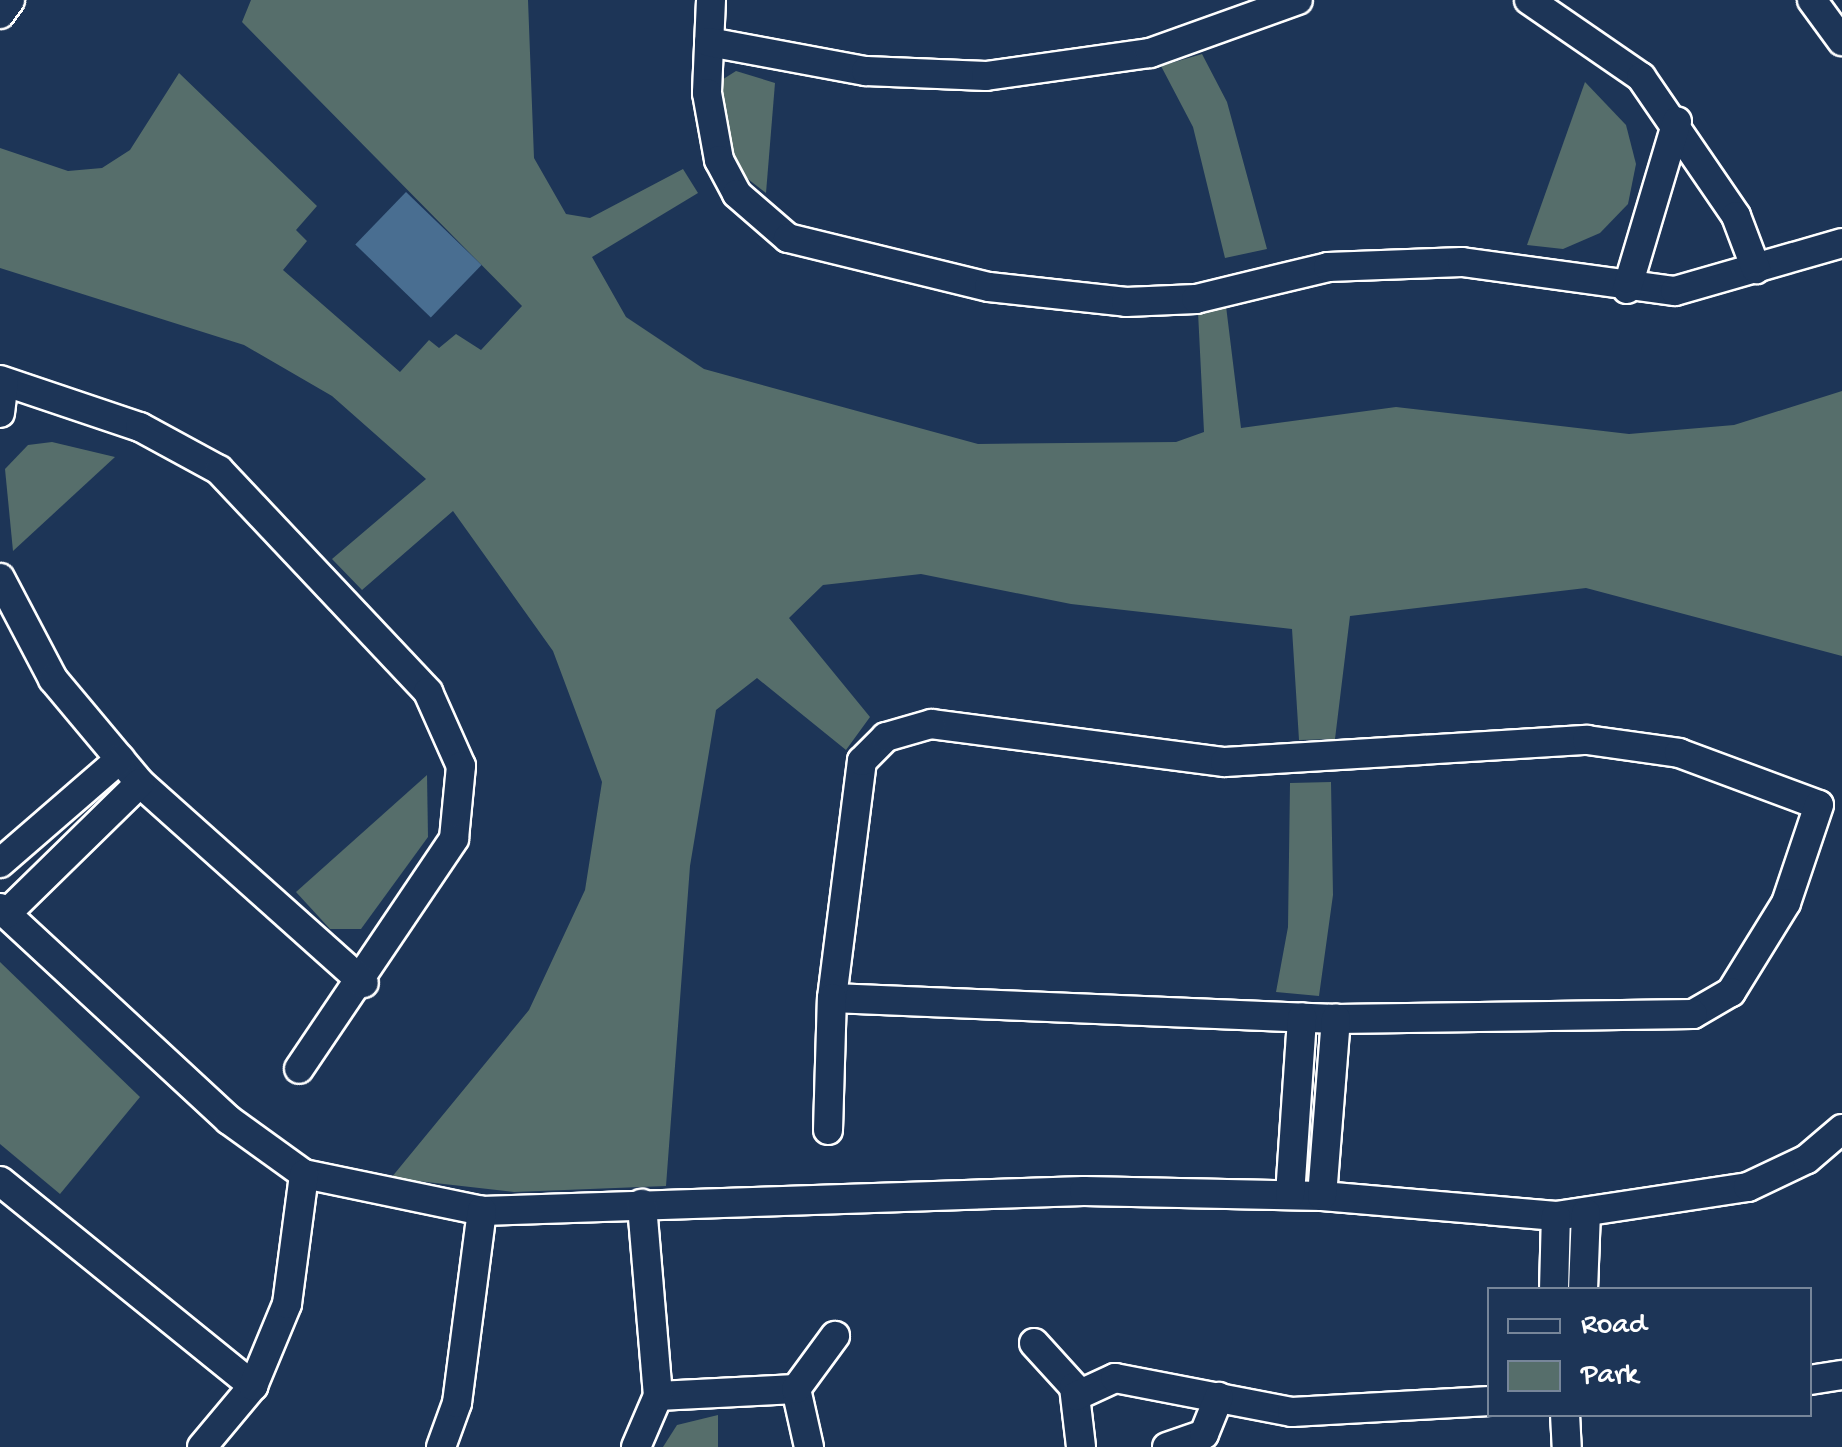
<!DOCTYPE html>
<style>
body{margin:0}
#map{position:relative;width:1842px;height:1447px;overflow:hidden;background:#1d3557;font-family:"Gochi Hand",sans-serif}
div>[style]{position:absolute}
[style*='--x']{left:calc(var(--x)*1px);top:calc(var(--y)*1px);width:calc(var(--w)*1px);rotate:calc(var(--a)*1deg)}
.green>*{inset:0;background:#566e6b}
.water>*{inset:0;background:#496e91;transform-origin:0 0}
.roads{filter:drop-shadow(2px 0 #fff) drop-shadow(-2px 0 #fff) drop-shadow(0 2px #fff) drop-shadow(0 -2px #fff)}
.minor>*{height:28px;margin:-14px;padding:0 14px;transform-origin:14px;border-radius:14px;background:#1d3557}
span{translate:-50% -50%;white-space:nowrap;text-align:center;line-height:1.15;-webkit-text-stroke:9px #1d3557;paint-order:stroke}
.legend{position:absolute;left:1487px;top:1287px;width:325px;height:130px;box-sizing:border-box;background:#1d3557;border:2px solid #77869a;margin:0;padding:12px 18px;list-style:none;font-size:30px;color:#fff}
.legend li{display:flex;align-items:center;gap:20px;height:50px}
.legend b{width:50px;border:2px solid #77869a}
</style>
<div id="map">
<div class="green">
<i style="clip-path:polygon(251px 0,528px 0,534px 158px,566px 214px,590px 218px,683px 169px,698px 193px,592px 257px,626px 317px,704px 369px,978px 444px,1176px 442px,1204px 432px,1198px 312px,1226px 306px,1241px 428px,1396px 407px,1629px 434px,1734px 425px,1842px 391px,1842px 656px,1586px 588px,1350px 616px,1335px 739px,1299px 740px,1292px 629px,1071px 604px,921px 574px,823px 585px,789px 618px,870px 717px,846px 750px,757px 678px,716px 710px,690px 866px,666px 1186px,514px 1192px,391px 1178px,529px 1010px,585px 890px,602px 782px,553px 651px,453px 511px,362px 590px,332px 559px,426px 479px,332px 396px,244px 345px,0 268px,0 148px,68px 171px,102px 168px,130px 150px,179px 73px,317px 206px,296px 230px,307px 241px,283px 270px,400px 372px,429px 340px,439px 348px,456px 334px,481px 350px,522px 306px,242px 22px)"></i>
<i style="clip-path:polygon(1202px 54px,1227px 102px,1267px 249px,1225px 258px,1193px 127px,1161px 66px)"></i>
<i style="clip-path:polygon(736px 71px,775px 83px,766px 193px,735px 169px,717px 83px)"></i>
<i style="clip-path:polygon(1585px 82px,1626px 125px,1636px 164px,1628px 204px,1600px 233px,1563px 249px,1527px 245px)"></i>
<i style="clip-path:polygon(52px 442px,115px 457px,13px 551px,5px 469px,28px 445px)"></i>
<i style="clip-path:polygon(427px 775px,428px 837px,361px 929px,330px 929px,296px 892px)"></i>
<i style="clip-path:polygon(1331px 782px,1333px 895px,1319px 996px,1276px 992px,1288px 927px,1290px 783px)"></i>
<i style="clip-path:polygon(0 962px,140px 1097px,60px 1194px,0 1144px)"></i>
<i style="clip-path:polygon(718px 1415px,718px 1447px,663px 1447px,677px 1425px)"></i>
</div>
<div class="water">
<i style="left:406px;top:192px;width:105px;height:73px;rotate:44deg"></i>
</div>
<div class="roads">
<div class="minor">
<i style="--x:711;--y:0;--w:93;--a:92.5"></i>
<i style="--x:707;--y:93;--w:68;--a:79.8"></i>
<i style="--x:719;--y:160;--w:38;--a:62"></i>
<i style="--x:737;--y:194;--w:67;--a:40.8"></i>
<i style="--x:788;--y:238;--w:207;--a:13.7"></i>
<i style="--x:989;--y:287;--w:138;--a:6.2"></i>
<i style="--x:1126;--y:302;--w:70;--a:-2.5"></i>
<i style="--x:1196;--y:299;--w:136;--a:-13.6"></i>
<i style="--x:1328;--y:267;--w:134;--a:-2.1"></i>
<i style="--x:1462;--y:262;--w:215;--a:7.8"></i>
<i style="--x:1675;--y:291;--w:174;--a:-16"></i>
<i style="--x:1529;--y:0;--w:136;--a:34.5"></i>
<i style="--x:1641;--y:77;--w:168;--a:55.6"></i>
<i style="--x:1736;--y:216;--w:57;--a:69.3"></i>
<i style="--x:1812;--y:0;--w:51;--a:53.8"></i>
<i style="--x:0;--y:14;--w:17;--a:-54"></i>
<i style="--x:709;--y:42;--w:160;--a:10.5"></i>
<i style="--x:866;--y:71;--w:120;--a:2.4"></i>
<i style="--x:986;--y:76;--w:166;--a:-8"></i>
<i style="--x:1150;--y:53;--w:157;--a:-19.7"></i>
<i style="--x:1627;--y:289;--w:175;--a:-73.4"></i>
<i style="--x:0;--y:380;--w:148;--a:18.6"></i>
<i style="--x:140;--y:427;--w:90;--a:28.6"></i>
<i style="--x:219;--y:470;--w:305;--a:46.7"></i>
<i style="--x:428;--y:692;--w:81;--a:66"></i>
<i style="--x:461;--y:766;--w:73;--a:95.5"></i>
<i style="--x:454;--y:839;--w:277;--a:124"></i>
<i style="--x:0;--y:413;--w:31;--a:-83"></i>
<i style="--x:0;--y:578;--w:114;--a:62.3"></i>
<i style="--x:53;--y:679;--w:136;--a:50.1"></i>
<i style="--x:140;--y:783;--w:300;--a:41.8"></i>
<i style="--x:931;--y:724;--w:296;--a:7.4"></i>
<i style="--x:1225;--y:762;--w:363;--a:-3.5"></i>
<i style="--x:1587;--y:740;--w:93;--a:8"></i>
<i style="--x:1679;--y:753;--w:149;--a:20.4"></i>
<i style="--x:1819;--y:805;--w:103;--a:108.6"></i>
<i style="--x:1786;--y:903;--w:105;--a:121.7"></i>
<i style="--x:1731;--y:992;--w:44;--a:149.9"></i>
<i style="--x:1693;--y:1014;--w:357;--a:179.2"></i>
<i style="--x:1336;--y:1019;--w:504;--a:-177.61"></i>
<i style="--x:832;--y:998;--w:239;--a:-82.8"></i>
<i style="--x:862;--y:761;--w:34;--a:-45"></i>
<i style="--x:886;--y:737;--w:47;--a:-16.1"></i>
<i style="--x:0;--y:863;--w:159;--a:-40.9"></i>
<i style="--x:0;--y:908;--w:312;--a:42.8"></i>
<i style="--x:229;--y:1120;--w:92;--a:35.8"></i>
<i style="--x:304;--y:1174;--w:182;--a:11.7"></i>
<i style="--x:482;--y:1211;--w:602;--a:-1.9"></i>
<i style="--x:1084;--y:1191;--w:238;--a:1.2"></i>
<i style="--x:1322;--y:1196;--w:235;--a:4.9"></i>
<i style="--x:1556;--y:1216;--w:194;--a:-8.6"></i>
<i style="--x:1748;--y:1187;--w:65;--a:-25.4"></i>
<i style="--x:1807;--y:1159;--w:46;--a:-40.6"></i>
<i style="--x:6;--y:914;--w:187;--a:-44.4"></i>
<i style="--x:828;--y:1130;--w:132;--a:-88.3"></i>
<i style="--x:0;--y:1181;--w:326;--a:39"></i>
<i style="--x:1290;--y:1195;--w:178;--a:-86.1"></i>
<i style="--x:1322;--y:1196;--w:178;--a:-85.5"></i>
<i style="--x:1554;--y:1290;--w:74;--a:-88.5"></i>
<i style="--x:1583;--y:1290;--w:77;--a:-87.8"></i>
<i style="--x:1034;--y:1343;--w:59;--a:47.7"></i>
<i style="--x:1074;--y:1387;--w:60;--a:83.3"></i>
<i style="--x:1810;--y:1380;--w:32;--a:-9"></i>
<i style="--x:658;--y:1396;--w:138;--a:-2.9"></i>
<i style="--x:1076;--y:1396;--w:43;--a:-24.8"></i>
<i style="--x:1115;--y:1378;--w:180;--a:10.9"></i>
<i style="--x:1292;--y:1412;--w:198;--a:-3.2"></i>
<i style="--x:1565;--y:1414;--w:33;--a:87"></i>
<i style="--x:202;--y:1447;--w:80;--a:-50.1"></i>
<i style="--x:253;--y:1386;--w:89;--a:-67.5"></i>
<i style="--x:287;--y:1304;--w:131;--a:-82.5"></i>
<i style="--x:441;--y:1447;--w:47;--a:-70"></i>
<i style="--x:457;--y:1403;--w:194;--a:-82.6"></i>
<i style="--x:636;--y:1447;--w:56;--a:-66.7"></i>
<i style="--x:658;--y:1396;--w:193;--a:-94.8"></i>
<i style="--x:809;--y:1447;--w:59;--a:-102.6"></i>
<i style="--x:796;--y:1389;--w:66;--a:-53.7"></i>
<i style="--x:1167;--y:1447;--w:39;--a:-19"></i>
<i style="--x:1204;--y:1434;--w:40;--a:-68"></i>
</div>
</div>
<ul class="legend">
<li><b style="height:12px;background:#1d3557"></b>Road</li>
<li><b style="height:28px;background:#566e6b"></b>Park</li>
</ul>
</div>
